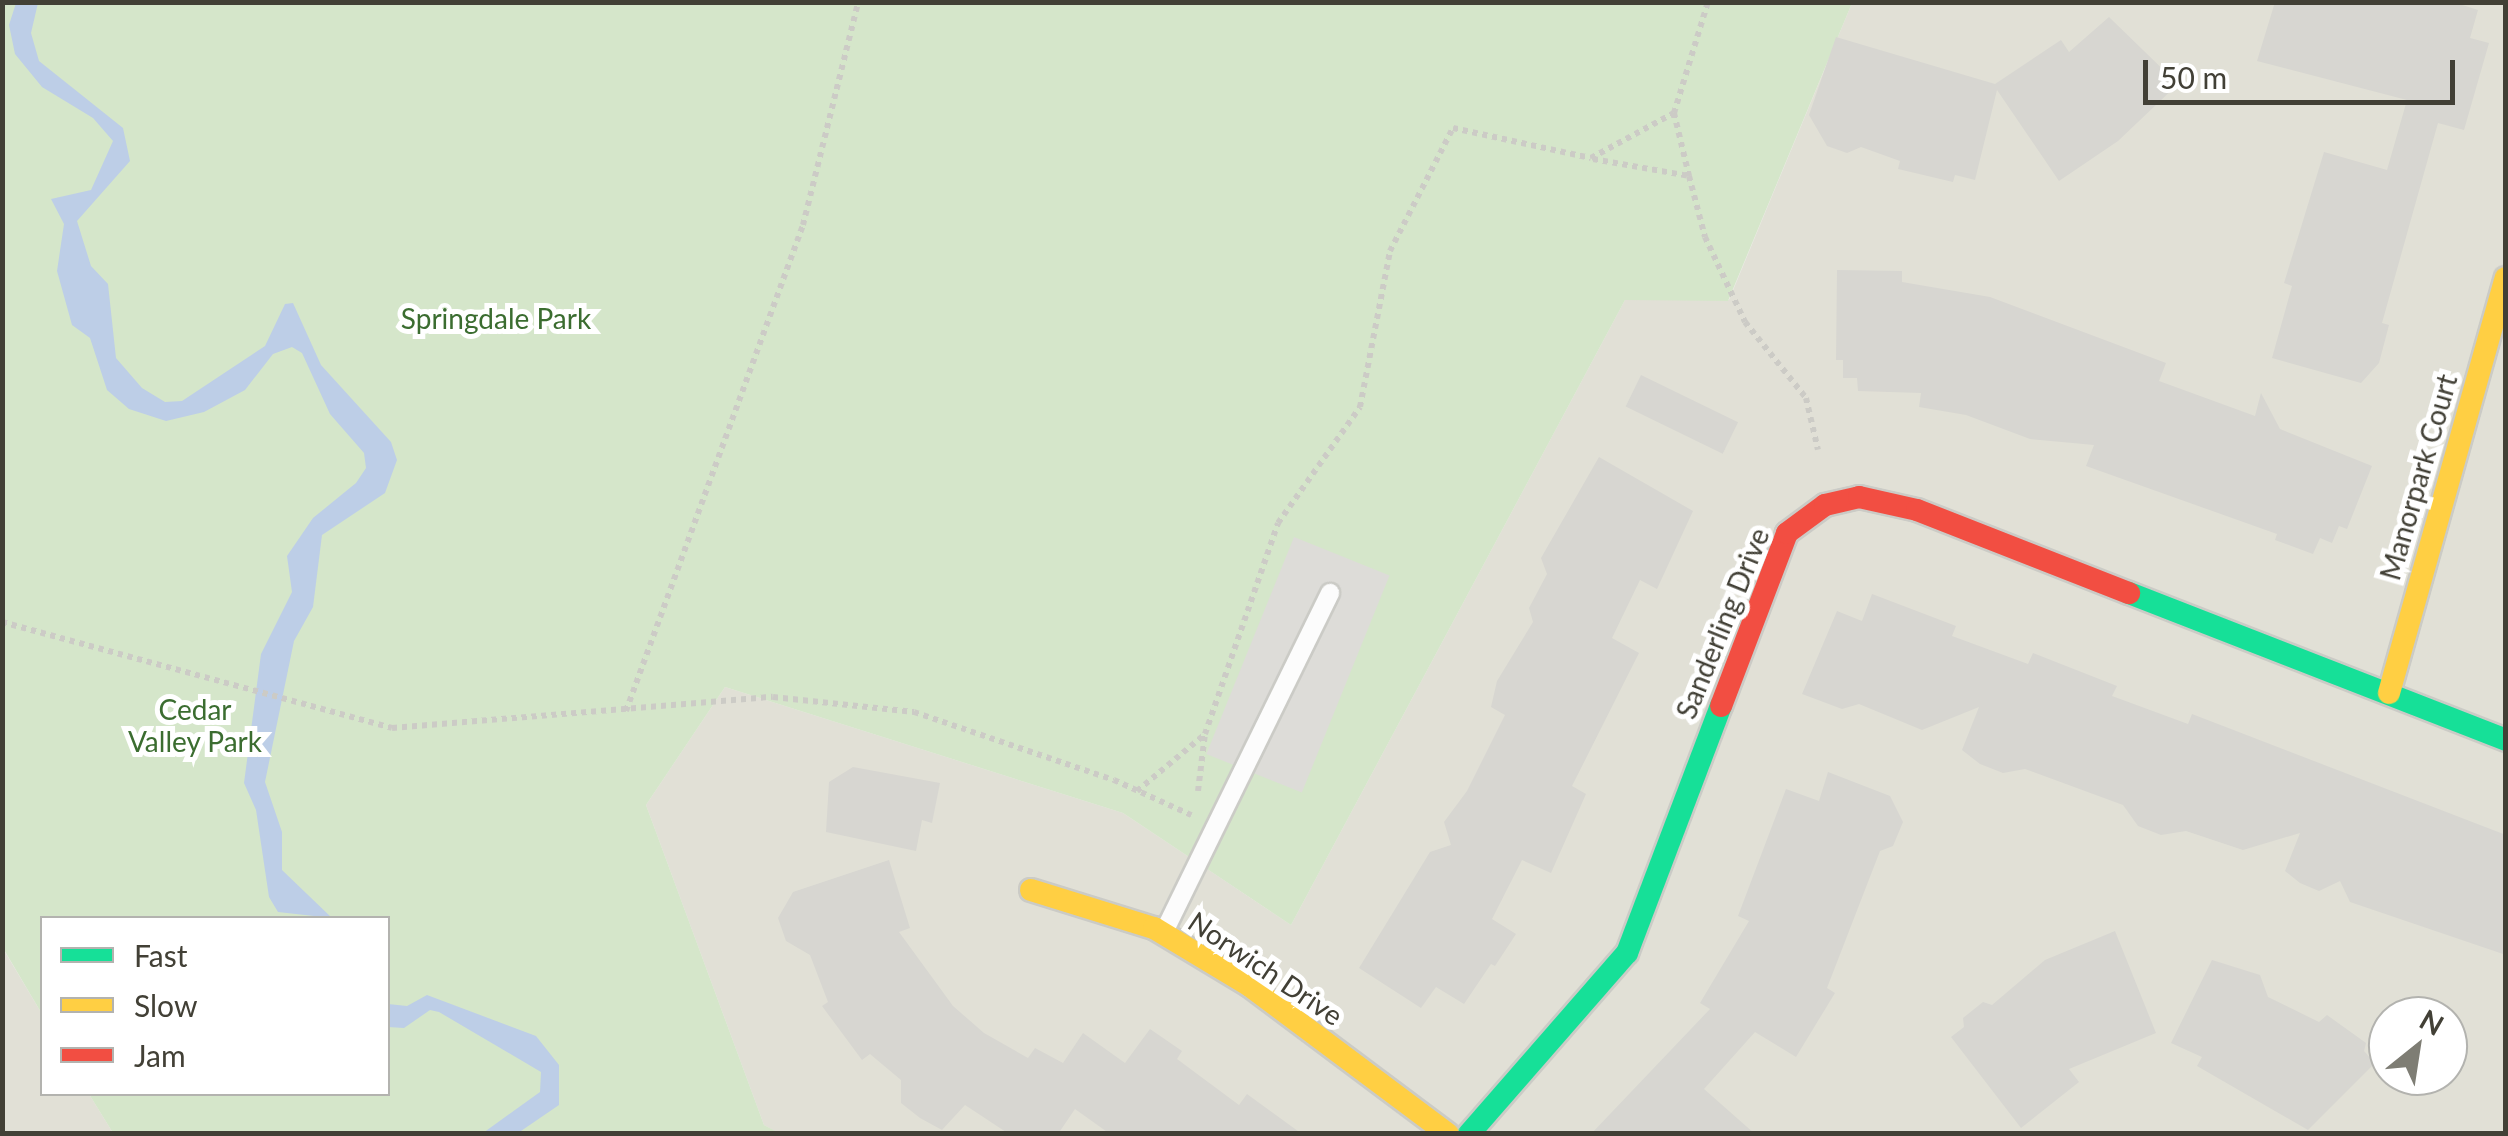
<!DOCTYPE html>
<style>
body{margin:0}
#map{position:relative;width:2508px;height:1136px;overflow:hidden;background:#edede8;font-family:Lato,sans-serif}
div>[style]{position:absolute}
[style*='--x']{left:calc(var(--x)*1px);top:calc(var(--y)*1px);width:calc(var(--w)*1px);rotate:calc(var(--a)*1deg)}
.residential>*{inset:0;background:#e1e0d6}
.green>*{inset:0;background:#d5e6ca}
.parking>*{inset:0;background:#dddcd8;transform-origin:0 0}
.water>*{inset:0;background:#bdcee7}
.building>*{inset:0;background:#d7d6d1;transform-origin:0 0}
.path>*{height:6px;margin-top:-3px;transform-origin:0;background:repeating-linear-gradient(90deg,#cccbc6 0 5px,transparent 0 10px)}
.roads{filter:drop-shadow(2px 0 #cbcbc6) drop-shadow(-2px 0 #cbcbc6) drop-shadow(0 2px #cbcbc6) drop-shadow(0 -2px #cbcbc6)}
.lane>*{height:18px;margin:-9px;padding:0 9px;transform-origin:9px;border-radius:9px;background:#fcfcfc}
.fast>*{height:22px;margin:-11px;padding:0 11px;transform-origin:11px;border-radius:11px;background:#16e098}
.slow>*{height:22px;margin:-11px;padding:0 11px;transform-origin:11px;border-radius:11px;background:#ffcf43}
.jam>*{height:22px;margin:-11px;padding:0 11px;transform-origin:11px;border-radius:11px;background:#f24e42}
span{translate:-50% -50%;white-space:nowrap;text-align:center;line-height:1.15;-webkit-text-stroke:10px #fff;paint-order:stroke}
.park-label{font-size:28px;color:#3b6d30}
.street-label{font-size:28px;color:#424036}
.frame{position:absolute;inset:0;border:5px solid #424036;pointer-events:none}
.legend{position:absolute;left:40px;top:916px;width:350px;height:180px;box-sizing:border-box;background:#fff;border:2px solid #b3b3af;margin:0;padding:12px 18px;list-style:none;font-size:30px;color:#424036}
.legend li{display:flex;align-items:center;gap:20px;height:50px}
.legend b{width:50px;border:2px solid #b3b3af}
.north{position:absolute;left:2368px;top:996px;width:100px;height:100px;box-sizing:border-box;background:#fff;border:2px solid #b3b3af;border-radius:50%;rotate:30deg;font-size:28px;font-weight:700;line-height:40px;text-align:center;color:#424036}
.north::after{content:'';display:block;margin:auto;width:35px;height:45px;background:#7e7d74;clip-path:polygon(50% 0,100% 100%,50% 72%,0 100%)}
.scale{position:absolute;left:2143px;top:60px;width:312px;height:45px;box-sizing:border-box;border:5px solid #424036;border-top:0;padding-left:12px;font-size:30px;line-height:35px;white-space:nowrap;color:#424036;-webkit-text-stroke:8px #fff;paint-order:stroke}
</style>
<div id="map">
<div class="residential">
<i style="clip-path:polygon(evenodd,1852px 3px,2505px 3px,2505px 1133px,778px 1133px,764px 1125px,646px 805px,725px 687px,1123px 813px,1291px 925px,1625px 300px,1729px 300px,1852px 3px,2388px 1016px,2448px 1016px,2448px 1076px,2388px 1076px,2388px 1016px)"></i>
<i style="clip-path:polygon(2px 947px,42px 1014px,42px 1094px,89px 1094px,113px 1133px,3px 1133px)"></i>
</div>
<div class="green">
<i style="clip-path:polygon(3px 3px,1852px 3px,1728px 301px,1625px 300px,1291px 925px,1123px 813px,725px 687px,646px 805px,764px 1125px,779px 1133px,113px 1133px,89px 1094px,388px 1094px,388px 918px,42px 918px,42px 1014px,3px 948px)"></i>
</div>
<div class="parking">
<i style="left:1294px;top:537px;width:103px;height:234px;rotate:22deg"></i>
</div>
<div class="water">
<i style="clip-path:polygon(16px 3px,38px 3px,31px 33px,39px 61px,123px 128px,130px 161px,77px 221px,91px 266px,108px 284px,116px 358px,142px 388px,165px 402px,182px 401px,265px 346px,285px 304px,293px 303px,321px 365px,391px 442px,397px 460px,385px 493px,322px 535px,313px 607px,294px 641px,265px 782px,282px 832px,282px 870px,332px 918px,278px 912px,269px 897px,256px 810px,244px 783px,261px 654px,292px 592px,287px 556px,313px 518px,356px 483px,366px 468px,364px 453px,330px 414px,302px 353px,292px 347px,273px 354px,245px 390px,204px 412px,166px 421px,129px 409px,107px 390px,90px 338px,72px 325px,57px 271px,64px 224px,51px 199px,91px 190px,113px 141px,93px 118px,42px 87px,15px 54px,9px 25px)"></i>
<i style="clip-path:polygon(427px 995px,536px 1036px,559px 1065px,559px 1105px,518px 1133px,483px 1133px,540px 1092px,541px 1072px,439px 1012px,430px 1010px,404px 1028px,388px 1027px,388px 1004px,407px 1006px)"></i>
</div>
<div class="building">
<i style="clip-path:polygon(2275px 2px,2453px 2px,2478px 10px,2470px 38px,2489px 43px,2464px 130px,2438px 123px,2382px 323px,2389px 325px,2379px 363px,2361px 383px,2272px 358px,2292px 286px,2284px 283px,2324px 152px,2387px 170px,2407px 100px,2257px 61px)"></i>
<i style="clip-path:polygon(2109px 17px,2178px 84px,2118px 141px,2059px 181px,1997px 90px,1975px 180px,1955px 175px,1953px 182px,1898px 169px,1900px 161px,1861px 147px,1847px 153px,1827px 146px,1809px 115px,1836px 37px,1995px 84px,2061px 40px,2069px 52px)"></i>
<i style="clip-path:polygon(1837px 270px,1902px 271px,1902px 282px,1990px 297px,2166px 363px,2159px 381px,2255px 416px,2261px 393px,2280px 429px,2372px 466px,2347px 529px,2339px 526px,2332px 543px,2320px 538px,2313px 554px,2275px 540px,2277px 534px,2086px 466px,2094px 445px,2030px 439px,1966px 415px,1919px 407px,1921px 393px,1858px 391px,1857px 378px,1843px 378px,1843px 360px,1836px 360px)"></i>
<i style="left:1641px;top:375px;width:108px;height:35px;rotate:26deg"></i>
<i style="clip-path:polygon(1599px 457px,1693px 511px,1657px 589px,1640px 580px,1612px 638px,1639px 653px,1572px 786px,1586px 794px,1551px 873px,1522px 860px,1492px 919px,1516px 934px,1495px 966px,1491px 964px,1464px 1004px,1436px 987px,1421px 1008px,1359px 968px,1430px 852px,1451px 845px,1444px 822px,1467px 791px,1505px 715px,1491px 707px,1497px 681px,1533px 622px,1529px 608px,1547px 574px,1541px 558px)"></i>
<i style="clip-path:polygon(1872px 594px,1956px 626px,1952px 636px,2028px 664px,2033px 653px,2117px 686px,2112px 696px,2188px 724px,2192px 714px,2506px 835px,2506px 955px,2350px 902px,2340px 881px,2319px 891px,2300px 883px,2285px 871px,2300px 833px,2243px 850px,2186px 831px,2161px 835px,2138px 826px,2123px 805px,2025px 769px,2003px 773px,1980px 764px,1962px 750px,1979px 707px,1922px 730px,1859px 704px,1842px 709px,1802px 694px,1837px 611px,1862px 621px)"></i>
<i style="clip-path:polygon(853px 767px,940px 783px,932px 823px,922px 820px,916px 851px,826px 832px,829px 782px)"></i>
<i style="clip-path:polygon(1828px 772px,1890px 796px,1903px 822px,1893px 846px,1880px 851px,1827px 988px,1835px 993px,1796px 1057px,1755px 1032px,1704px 1089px,1755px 1134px,1591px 1134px,1710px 1009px,1700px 1003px,1749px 921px,1738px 916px,1786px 789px,1819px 801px)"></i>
<i style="clip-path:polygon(889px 860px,910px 928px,899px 932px,953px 1006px,984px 1033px,1028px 1058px,1035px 1048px,1063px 1063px,1083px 1033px,1125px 1063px,1150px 1029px,1182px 1051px,1177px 1059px,1239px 1105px,1247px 1094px,1302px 1134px,1110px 1134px,1075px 1109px,1058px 1134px,1009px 1134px,965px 1105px,942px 1130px,920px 1118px,901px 1103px,901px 1080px,870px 1054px,862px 1060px,822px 1006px,828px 1002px,810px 955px,786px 941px,778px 918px,793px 892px)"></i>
<i style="clip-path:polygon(2115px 931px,2156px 1033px,2069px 1069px,2079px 1082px,2021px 1128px,1951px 1037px,1964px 1027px,1963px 1018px,1983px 1002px,1992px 1005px,2045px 960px)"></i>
<i style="clip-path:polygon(2212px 960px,2260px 975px,2268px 997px,2319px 1022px,2327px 1015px,2366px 1043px,2364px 1051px,2375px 1063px,2308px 1130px,2197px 1066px,2202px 1057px,2171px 1043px)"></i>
</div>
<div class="path">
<i style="--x:1674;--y:113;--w:65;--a:76.6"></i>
<i style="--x:1593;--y:159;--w:97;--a:10"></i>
<i style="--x:1689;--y:176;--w:63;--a:75.3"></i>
<i style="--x:1705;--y:237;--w:94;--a:64.8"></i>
<i style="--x:1745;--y:322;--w:97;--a:51.2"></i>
<i style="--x:1806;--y:398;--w:53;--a:77"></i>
<i style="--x:2;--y:622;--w:404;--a:15.2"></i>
<i style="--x:392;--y:728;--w:382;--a:-4.7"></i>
<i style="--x:773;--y:697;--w:142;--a:6.1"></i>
<i style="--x:914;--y:712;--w:211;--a:18.8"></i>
<i style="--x:1114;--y:780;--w:85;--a:24.4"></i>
<i style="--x:626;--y:711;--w:517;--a:-69.99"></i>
<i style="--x:803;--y:225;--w:230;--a:-76.1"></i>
<i style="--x:1137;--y:791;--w:87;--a:-39.9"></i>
<i style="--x:1198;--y:791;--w:57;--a:-83"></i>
<i style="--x:1205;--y:734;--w:223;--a:-70.9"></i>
<i style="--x:1278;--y:523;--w:142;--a:-54.7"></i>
<i style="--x:1360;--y:407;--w:159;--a:-79.1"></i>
<i style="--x:1390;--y:251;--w:138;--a:-62.9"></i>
<i style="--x:1453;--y:128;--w:141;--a:12.3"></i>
<i style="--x:1591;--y:158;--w:94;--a:-28.5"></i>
<i style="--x:1674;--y:113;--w:116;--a:-73"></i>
</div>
<div class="roads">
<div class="lane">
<i style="--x:1163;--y:934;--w:380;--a:-63.9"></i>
</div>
<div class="fast">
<i style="--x:2129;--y:593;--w:405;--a:21.3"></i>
<i style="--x:1469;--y:1134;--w:240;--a:-48.9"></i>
<i style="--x:1627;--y:953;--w:264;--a:-69.2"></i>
</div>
<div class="slow">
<i style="--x:2389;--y:693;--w:431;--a:-74.3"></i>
<i style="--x:1031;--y:890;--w:129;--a:17.2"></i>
<i style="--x:1154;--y:928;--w:112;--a:31.1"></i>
<i style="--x:1250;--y:986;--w:247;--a:36.8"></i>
</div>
<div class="jam">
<i style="--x:1721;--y:706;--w:185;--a:-69.1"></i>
<i style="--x:1787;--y:533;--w:47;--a:-36.4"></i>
<i style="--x:1825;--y:505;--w:35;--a:-13"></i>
<i style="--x:1859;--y:497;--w:59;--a:12.6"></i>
<i style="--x:1917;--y:510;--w:228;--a:21.4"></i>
</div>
</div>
<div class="park-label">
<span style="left:496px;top:318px">Springdale Park</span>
<span style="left:195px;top:725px">Cedar<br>Valley Park</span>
</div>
<div class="street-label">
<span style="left:2418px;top:477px;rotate:-74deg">Manorpark Court</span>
<span style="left:1722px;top:623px;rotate:-68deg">Sanderling Drive</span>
<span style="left:1266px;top:968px;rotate:34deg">Norwich Drive</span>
</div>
<div class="frame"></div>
<ul class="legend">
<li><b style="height:12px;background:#16e098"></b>Fast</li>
<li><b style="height:12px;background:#ffcf43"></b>Slow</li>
<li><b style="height:12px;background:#f24e42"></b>Jam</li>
</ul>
<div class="north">N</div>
<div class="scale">50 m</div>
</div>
